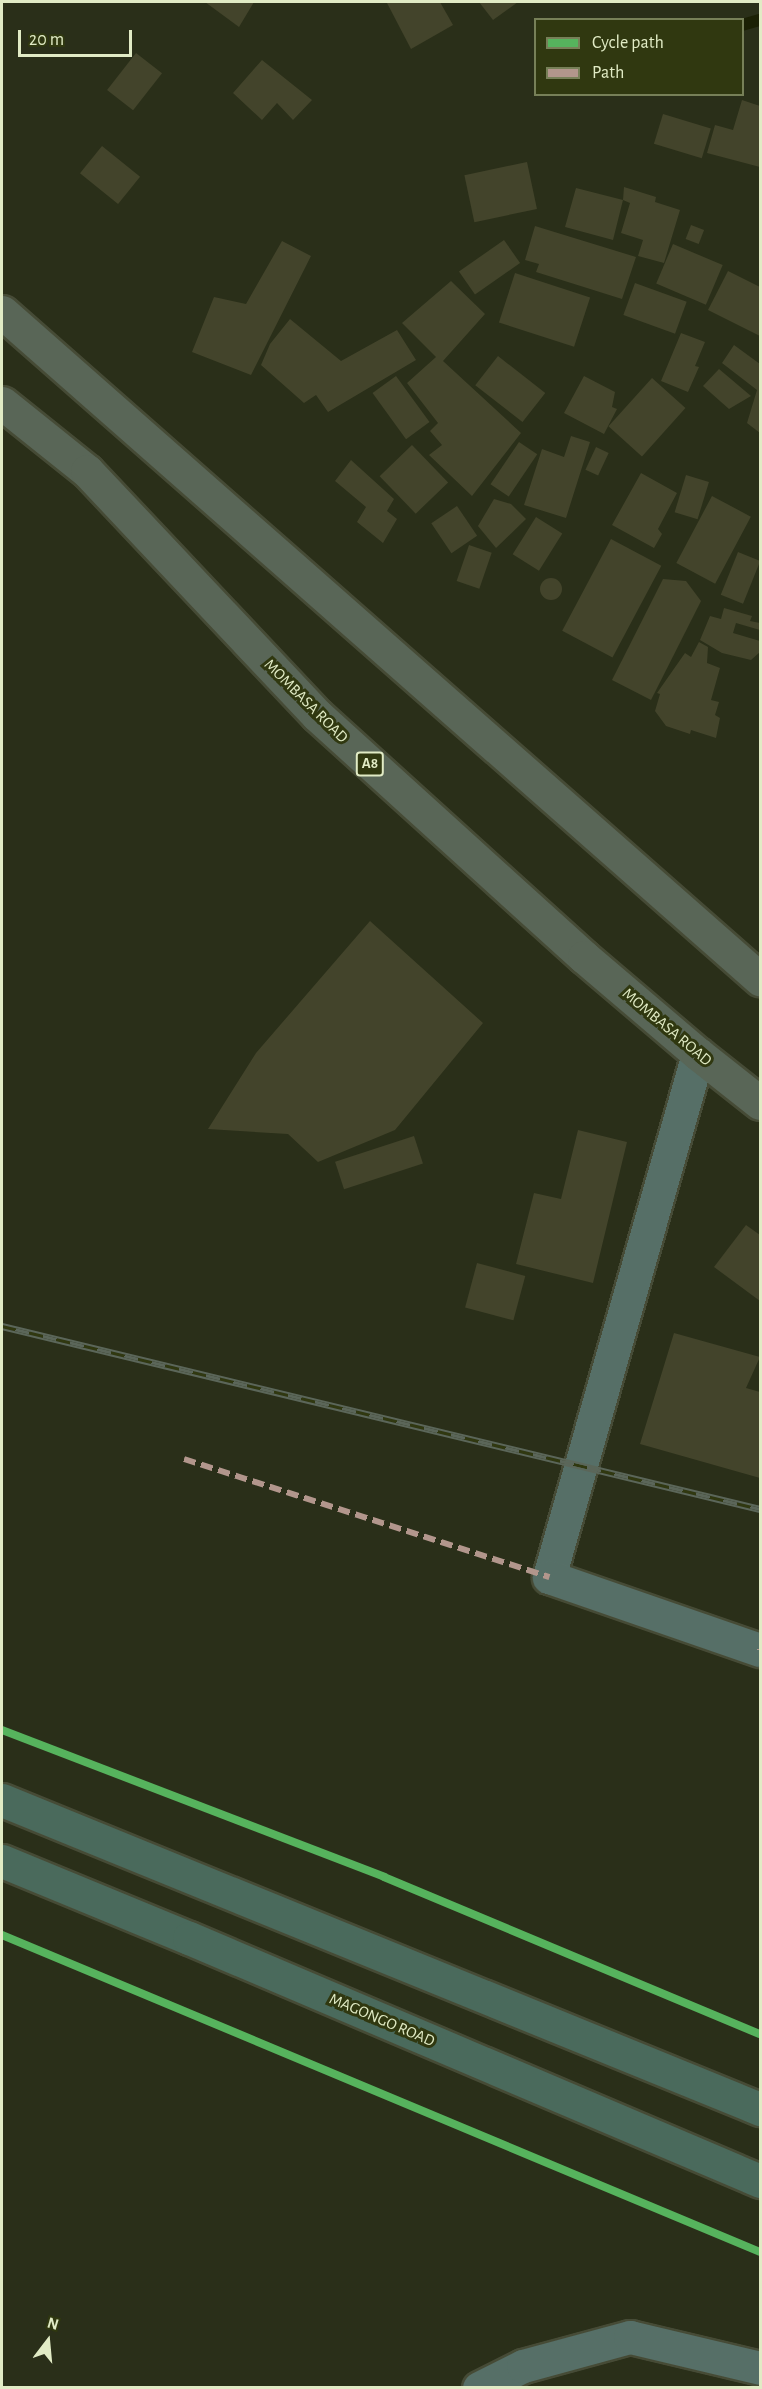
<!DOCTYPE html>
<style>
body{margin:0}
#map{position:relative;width:762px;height:2389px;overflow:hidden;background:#2a2f19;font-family:"Alegreya Sans",sans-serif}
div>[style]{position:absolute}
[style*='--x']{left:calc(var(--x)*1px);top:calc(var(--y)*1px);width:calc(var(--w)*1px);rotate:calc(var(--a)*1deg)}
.stream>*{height:12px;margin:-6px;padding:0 6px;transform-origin:6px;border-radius:6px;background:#1b2004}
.building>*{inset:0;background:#43442b;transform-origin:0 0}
.round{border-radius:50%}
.roads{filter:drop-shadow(2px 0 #464b36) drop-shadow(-2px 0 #464b36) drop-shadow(0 2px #464b36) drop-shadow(0 -2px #464b36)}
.minor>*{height:33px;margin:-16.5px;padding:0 16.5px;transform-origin:16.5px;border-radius:16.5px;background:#566f67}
.major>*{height:33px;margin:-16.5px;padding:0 16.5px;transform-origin:16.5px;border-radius:16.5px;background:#4a6a5c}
.highway>*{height:33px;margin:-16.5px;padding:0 16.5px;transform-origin:16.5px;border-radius:16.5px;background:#596657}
.rail>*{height:7px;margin-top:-3.5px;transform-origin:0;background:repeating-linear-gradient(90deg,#303810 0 14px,#5b6659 0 28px);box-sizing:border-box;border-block:2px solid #5b6659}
.quiet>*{height:6px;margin-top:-3px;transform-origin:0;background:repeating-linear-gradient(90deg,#b2968c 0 12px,transparent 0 18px)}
.cycleway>*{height:8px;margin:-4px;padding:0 4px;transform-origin:4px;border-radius:4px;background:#56b35d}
span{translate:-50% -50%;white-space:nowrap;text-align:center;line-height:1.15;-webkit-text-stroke:6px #303810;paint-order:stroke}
.shield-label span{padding:2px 4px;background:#303810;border:2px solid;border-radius:4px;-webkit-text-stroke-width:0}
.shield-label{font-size:15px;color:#e1ebc5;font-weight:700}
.street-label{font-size:16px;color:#e1ebc5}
.frame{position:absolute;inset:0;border:3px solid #e1ebc5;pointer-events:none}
.legend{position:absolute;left:534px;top:18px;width:210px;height:78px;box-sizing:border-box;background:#303810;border:2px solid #778058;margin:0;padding:8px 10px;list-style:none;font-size:18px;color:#e1ebc5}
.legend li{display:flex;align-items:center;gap:12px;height:30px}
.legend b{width:30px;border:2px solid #778058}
.north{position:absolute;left:18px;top:2311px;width:60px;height:60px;-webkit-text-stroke:4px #303810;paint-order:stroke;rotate:16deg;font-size:16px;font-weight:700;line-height:24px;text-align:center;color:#e1ebc5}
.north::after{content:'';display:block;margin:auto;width:21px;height:27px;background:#e1ebc5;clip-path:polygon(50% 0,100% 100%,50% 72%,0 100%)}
.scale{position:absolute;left:18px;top:30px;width:114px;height:27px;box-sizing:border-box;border:3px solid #e1ebc5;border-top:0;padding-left:8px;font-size:18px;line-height:21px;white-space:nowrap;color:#e1ebc5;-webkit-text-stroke:4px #303810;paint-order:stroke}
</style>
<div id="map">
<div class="stream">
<i style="--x:742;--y:25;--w:19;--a:-16"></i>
</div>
<div class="building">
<i style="clip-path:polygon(205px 2px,254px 2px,239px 27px)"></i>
<i style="clip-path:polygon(390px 2px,440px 2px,453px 25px,411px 49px,387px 3px)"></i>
<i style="clip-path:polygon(479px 2px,518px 2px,493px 20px)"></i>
<i style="left:136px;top:53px;width:33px;height:47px;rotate:38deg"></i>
<i style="clip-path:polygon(262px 60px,312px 100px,293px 120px,277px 103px,262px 120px,233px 93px)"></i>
<i style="clip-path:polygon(742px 100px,760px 106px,760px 167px,707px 153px,715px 125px,733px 130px)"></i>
<i style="left:663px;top:114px;width:50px;height:31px;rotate:17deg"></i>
<i style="left:102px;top:146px;width:49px;height:35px;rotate:39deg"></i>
<i style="left:527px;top:162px;width:48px;height:64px;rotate:78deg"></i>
<i style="clip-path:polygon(624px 187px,656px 197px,655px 202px,680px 210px,664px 263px,638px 256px,643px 240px,621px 233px,630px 203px,623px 200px,613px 240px,565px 227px,576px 188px,623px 200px)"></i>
<i style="left:691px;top:225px;width:14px;height:15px;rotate:21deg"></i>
<i style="clip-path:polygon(535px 226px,636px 257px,622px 299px,536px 272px,539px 264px,525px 260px)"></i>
<i style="left:504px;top:240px;width:28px;height:55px;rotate:55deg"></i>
<i style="clip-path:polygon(282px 241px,311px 256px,251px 375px,192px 352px,214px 297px,246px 304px)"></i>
<i style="left:673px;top:244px;width:54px;height:43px;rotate:23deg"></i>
<i style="clip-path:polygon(728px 271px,760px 287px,760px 336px,708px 310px)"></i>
<i style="left:515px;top:273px;width:79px;height:52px;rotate:18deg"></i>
<i style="clip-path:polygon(451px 281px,485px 314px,443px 361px,521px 433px,472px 496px,429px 455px,442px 445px,430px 431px,438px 423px,407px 383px,436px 357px,402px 323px)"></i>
<i style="left:635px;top:283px;width:55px;height:34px;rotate:20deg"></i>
<i style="clip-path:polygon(290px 319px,341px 361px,397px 330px,416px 360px,328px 412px,316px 395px,304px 403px,261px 365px,270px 344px)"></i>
<i style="clip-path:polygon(681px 333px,705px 342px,695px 366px,699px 367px,688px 392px,661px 381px)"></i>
<i style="clip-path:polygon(734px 345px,760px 364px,760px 433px,747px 423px,757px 390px,722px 363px)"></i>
<i style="left:498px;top:356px;width:60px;height:37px;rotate:38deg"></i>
<i style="clip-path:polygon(719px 369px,751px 396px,729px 409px,703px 386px)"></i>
<i style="left:396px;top:376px;width:57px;height:29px;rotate:54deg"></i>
<i style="clip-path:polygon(584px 376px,615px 392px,612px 407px,617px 409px,604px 434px,564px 413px)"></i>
<i style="left:652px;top:378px;width:45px;height:65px;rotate:42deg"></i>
<i style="clip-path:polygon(571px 436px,590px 442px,566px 518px,524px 505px,542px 449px,564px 457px)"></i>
<i style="left:519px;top:442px;width:22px;height:51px;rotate:34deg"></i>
<i style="left:412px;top:445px;width:52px;height:45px;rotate:46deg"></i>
<i style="left:596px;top:447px;width:14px;height:25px;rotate:25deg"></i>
<i style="clip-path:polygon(351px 460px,394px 499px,387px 511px,397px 519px,383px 543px,357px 522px,366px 507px,335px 481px)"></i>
<i style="clip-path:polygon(641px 473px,677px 493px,658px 529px,662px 534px,654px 548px,612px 525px)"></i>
<i style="left:686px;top:475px;width:24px;height:39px;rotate:17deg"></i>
<i style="left:712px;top:496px;width:44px;height:76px;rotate:28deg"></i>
<i style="clip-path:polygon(494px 499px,511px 504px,526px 519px,496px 548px,478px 526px)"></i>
<i style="left:457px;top:506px;width:36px;height:31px;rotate:56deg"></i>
<i style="left:536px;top:517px;width:31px;height:44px;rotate:32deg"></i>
<i style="left:611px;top:539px;width:57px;height:104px;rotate:28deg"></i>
<i style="left:469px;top:545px;width:24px;height:38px;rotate:19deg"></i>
<i style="left:738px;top:552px;width:24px;height:46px;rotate:22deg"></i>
<i class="round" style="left:540px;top:578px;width:22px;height:22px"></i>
<i style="clip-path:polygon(663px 579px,686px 581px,701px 601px,651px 700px,612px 680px)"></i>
<i style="clip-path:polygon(724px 608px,752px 616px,750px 621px,760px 623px,760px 630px,736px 623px,733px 633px,760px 641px,760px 652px,751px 660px,722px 653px,700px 640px,710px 616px,721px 619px)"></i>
<i style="clip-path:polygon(699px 642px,708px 647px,707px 663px,720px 668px,711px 700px,719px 702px,715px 715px,720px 718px,716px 738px,691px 730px,690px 734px,666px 726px,655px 711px,660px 694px,657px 693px,685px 653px,691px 657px)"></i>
<i style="clip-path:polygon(370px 921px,483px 1023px,395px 1130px,318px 1162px,288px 1134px,208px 1129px,256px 1053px)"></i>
<i style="clip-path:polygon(578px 1130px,627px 1142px,593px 1283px,516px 1264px,534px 1193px,561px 1199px)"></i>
<i style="left:414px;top:1136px;width:29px;height:83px;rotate:72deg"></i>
<i style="clip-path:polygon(746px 1225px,760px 1235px,760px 1301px,714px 1267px)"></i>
<i style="left:477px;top:1263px;width:50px;height:46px;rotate:15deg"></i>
<i style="clip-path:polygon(674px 1333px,760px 1357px,746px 1388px,760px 1392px,760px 1478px,640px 1444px)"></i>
</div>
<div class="roads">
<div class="minor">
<i style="--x:698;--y:1054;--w:544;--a:105.9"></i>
<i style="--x:549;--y:1577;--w:223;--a:19.1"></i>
<i style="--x:479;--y:2388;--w:49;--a:-26.6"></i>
<i style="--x:523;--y:2366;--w:111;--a:-15.2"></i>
<i style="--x:630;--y:2337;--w:134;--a:13.4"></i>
</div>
<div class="major">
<i style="--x:2;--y:1800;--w:819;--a:22.18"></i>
<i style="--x:2;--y:1861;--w:202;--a:22.4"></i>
<i style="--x:189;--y:1938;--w:621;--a:23.05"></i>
</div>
<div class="highway">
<i style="--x:2;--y:312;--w:1010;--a:41.35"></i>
<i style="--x:2;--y:403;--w:109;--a:38.7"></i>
<i style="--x:87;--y:471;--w:335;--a:46.7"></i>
<i style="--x:317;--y:715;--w:360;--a:42.2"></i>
<i style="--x:584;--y:957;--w:150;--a:40.4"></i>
<i style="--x:698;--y:1054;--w:79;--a:38.3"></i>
</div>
</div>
<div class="rail">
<i style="--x:2;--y:1326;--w:780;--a:13.57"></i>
</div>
<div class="quiet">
<i style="--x:184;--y:1459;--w:384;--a:17.9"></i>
<i style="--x:760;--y:1650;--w:1;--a:-90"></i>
</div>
<div class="cycleway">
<i style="--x:2;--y:1730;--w:409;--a:21"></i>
<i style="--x:384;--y:1877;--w:407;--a:22.7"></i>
<i style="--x:2;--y:1935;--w:822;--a:22.69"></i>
</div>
<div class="shield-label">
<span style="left:370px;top:764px">A8</span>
</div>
<div class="street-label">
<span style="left:306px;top:701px;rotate:45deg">MOMBASA ROAD</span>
<span style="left:667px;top:1027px;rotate:40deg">MOMBASA ROAD</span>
<span style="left:382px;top:2020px;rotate:23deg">MAGONGO ROAD</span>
</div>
<div class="frame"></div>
<ul class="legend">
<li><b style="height:8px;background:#56b35d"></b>Cycle path</li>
<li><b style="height:8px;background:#b2968c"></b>Path</li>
</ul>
<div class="north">N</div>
<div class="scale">20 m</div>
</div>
